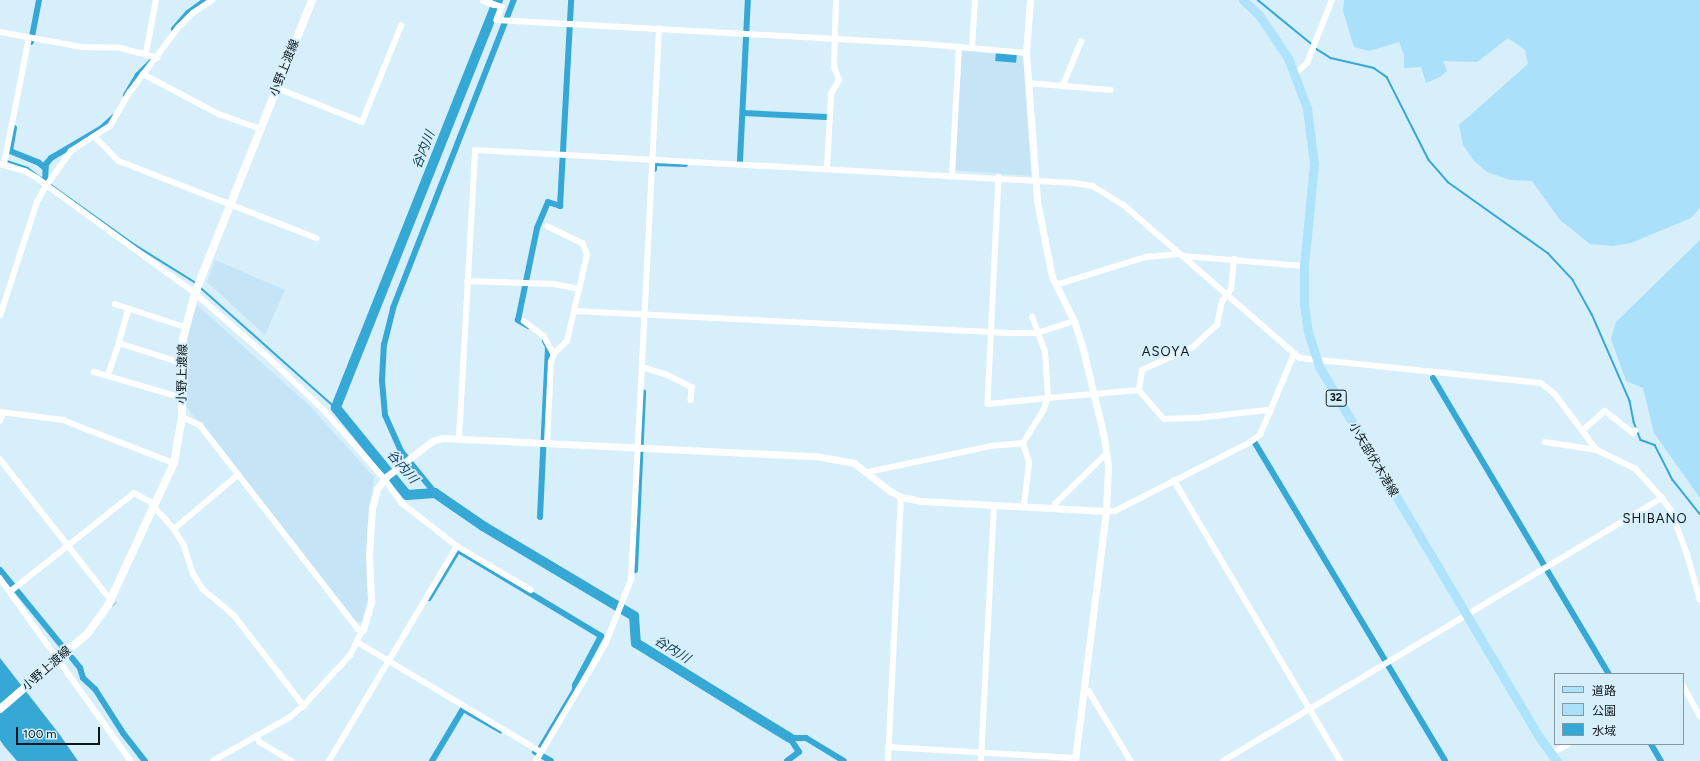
<!DOCTYPE html>
<meta charset="utf-8">
<style>
body{margin:0}
#map{position:relative;width:1700px;height:761px;overflow:hidden;background:#d6effb;font-family:Figtree,"Noto Sans JP",sans-serif}
div>[style]{position:absolute}
[style*='--x']{left:calc(var(--x)*1px);top:calc(var(--y)*1px);width:calc(var(--w)*1px);rotate:calc(var(--a)*1deg)}
.built>*{inset:0;background:#c5e5f6}
.green>*{inset:0;background:#abe0fa}
.water>*{inset:0;background:#36a8d6;transform-origin:0 0}
.stream>*{height:1.5px;margin:-0.75px;padding:0 0.75px;transform-origin:0.75px;border-radius:0.75px;background:#36a8d6}
.canal>*{height:6px;margin:-3px;padding:0 3px;transform-origin:3px;border-radius:3px;background:#36a8d6}
.river>*{height:10px;margin:-5px;padding:0 5px;transform-origin:5px;border-radius:5px;background:#36a8d6}
.minor-tunnel>*{height:5.5px;margin-top:-2.75px;transform-origin:0;background:repeating-linear-gradient(90deg,#b8cfd9 0 5.5px,transparent 0 8.5px)}
.minor>*{height:5.5px;margin:-2.75px;padding:0 2.75px;transform-origin:2.75px;border-radius:2.75px;background:#fff}
.tertiary>*{height:7px;margin:-3.5px;padding:0 3.5px;transform-origin:3.5px;border-radius:3.5px;background:#fff}
.secondary>*{height:8px;margin:-4px;padding:0 4px;transform-origin:4px;border-radius:4px;background:#fff}
.primary>*{height:9px;margin:-4.5px;padding:0 4.5px;transform-origin:4.5px;border-radius:4.5px;background:#afe3fb}
span{translate:-50% -50%;white-space:nowrap;text-align:center;line-height:1.15;-webkit-text-stroke:3.5px #d6effb;paint-order:stroke}
.shield-label span{padding:1px 3px;background:#d6effb;border:1px solid;border-radius:3px;-webkit-text-stroke-width:0}
.shield-label{font-size:11px;color:#0e171b;font-weight:700}
.street-label{font-size:12px;color:#0e171b}
.water-label{font-size:13px;color:#0c3c50;font-style:italic}
.neighbourhood-label{font-size:13px;color:#0e171b;letter-spacing:1px}
.legend{position:absolute;left:1554px;top:673px;width:130px;height:72px;box-sizing:border-box;background:#d6effb;border:1px solid #8699a1;margin:0;padding:5px 7px;list-style:none;font-size:12px;color:#0e171b}
.legend li{display:flex;align-items:center;gap:8px;height:20px}
.legend b{width:20px;border:1px solid #8699a1}
.scale{position:absolute;left:16px;top:727px;width:84px;height:18px;box-sizing:border-box;border:2px solid #0e171b;border-top:0;padding-left:5px;font-size:12px;line-height:14px;white-space:nowrap;color:#0e171b;-webkit-text-stroke:3px #d6effb;paint-order:stroke}
</style>
<div id="map">
<div class="built">
<i style="clip-path:polygon(961px 49px,1023px 54px,1031px 176px,954px 170px)"></i>
<i style="clip-path:polygon(215px 260px,285px 290px,265px 335px,207px 282px)"></i>
<i style="clip-path:polygon(197px 305px,309px 405px,374px 477px,367px 530px,368px 599px,362px 622px,356px 622px,185px 405px,184px 364px,188px 327px)"></i>
</div>
<div class="green">
<i style="clip-path:polygon(1344px 0,1700px 0,1700px 208px,1691px 218px,1631px 243px,1613px 246px,1590px 244px,1560px 220px,1532px 181px,1510px 180px,1487px 172px,1474px 161px,1463px 145px,1459px 125px,1528px 64px,1525px 50px,1508px 38px,1477px 62px,1443px 61px,1447px 71px,1440px 77px,1426px 83px,1421px 67px,1404px 68px,1404px 55px,1399px 42px,1369px 51px,1354px 47px,1343px 11px)"></i>
<i style="clip-path:polygon(1700px 240px,1700px 498px,1654px 433px,1643px 388px,1626px 381px,1611px 339px,1616px 322px)"></i>
</div>
<div class="water">
<i style="left:996px;top:52px;width:21px;height:9px;rotate:5deg"></i>
<i style="clip-path:polygon(0 658px,60px 735px,78px 761px,17px 761px,4px 746px,0 740px)"></i>
</div>
<div class="stream">
<i style="--x:1258;--y:0;--w:71;--a:39.3"></i>
<i style="--x:1315;--y:48;--w:19;--a:32"></i>
<i style="--x:1331;--y:58;--w:44;--a:13.1"></i>
<i style="--x:1374;--y:68;--w:16;--a:35"></i>
<i style="--x:1387;--y:77;--w:93;--a:63.2"></i>
<i style="--x:1429;--y:160;--w:29;--a:49"></i>
<i style="--x:1448;--y:182;--w:123;--a:35.4"></i>
<i style="--x:1548;--y:253;--w:37;--a:47"></i>
<i style="--x:1573;--y:280;--w:39;--a:61"></i>
<i style="--x:1592;--y:314;--w:95;--a:66.4"></i>
<i style="--x:1630;--y:401;--w:21;--a:79"></i>
<i style="--x:1634;--y:422;--w:19;--a:69"></i>
<i style="--x:1641;--y:440;--w:15;--a:20"></i>
<i style="--x:1655;--y:445;--w:39;--a:63"></i>
<i style="--x:1673;--y:480;--w:43;--a:51.5"></i>
<i style="--x:7;--y:161;--w:22;--a:18"></i>
<i style="--x:28;--y:168;--w:21;--a:37"></i>
<i style="--x:50;--y:184;--w:101;--a:35.7"></i>
<i style="--x:132;--y:243;--w:75;--a:32"></i>
<i style="--x:200;--y:287;--w:182;--a:41.7"></i>
</div>
<div class="canal">
<i style="--x:174;--y:29;--w:21;--a:-49"></i>
<i style="--x:188;--y:13;--w:22;--a:-36"></i>
<i style="--x:31;--y:42;--w:43;--a:-79.2"></i>
<i style="--x:126;--y:95;--w:23;--a:-59"></i>
<i style="--x:138;--y:75;--w:20;--a:-45"></i>
<i style="--x:743;--y:113;--w:83;--a:2.8"></i>
<i style="--x:14;--y:128;--w:23;--a:100"></i>
<i style="--x:10;--y:151;--w:31;--a:22"></i>
<i style="--x:39;--y:163;--w:8;--a:40"></i>
<i style="--x:740;--y:161;--w:161;--a:-87.2"></i>
<i style="--x:654;--y:169;--w:6;--a:-90"></i>
<i style="--x:654;--y:163;--w:31;--a:2"></i>
<i style="--x:45;--y:181;--w:17;--a:-87"></i>
<i style="--x:46;--y:164;--w:8;--a:-50"></i>
<i style="--x:51;--y:158;--w:59;--a:-30.5"></i>
<i style="--x:102;--y:128;--w:16;--a:-43"></i>
<i style="--x:528;--y:326;--w:12;--a:-149"></i>
<i style="--x:518;--y:320;--w:94;--a:-78.3"></i>
<i style="--x:537;--y:228;--w:28;--a:-67"></i>
<i style="--x:548;--y:202;--w:13;--a:18"></i>
<i style="--x:560;--y:206;--w:206;--a:-86.9"></i>
<i style="--x:1433;--y:378;--w:344;--a:59.3"></i>
<i style="--x:1255;--y:443;--w:370;--a:59.1"></i>
<i style="--x:435;--y:493;--w:54;--a:-129"></i>
<i style="--x:401;--y:451;--w:39;--a:-114"></i>
<i style="--x:385;--y:415;--w:35;--a:-95"></i>
<i style="--x:382;--y:380;--w:35;--a:-87"></i>
<i style="--x:384;--y:345;--w:38;--a:-76"></i>
<i style="--x:393;--y:308;--w:331;--a:-68.6"></i>
<i style="--x:540;--y:517;--w:170;--a:-87.3"></i>
<i style="--x:548;--y:347;--w:7;--a:-117"></i>
<i style="--x:0;--y:570;--w:98;--a:50.8"></i>
<i style="--x:635;--y:570;--w:178;--a:-87.4"></i>
<i style="--x:429;--y:598;--w:56;--a:-58.9"></i>
<i style="--x:458;--y:550;--w:167;--a:31"></i>
<i style="--x:601;--y:636;--w:55;--a:118"></i>
<i style="--x:575;--y:685;--w:5;--a:90"></i>
<i style="--x:575;--y:690;--w:66;--a:120.8"></i>
<i style="--x:72;--y:658;--w:13;--a:51"></i>
<i style="--x:80;--y:668;--w:10;--a:73"></i>
<i style="--x:83;--y:678;--w:16;--a:43"></i>
<i style="--x:95;--y:689;--w:52;--a:57.5"></i>
<i style="--x:123;--y:733;--w:36;--a:52"></i>
<i style="--x:790;--y:738;--w:16;--a:0"></i>
<i style="--x:806;--y:738;--w:44;--a:31.2"></i>
<i style="--x:1651;--y:744;--w:20;--a:60"></i>
<i style="--x:535;--y:752;--w:18;--a:29"></i>
<i style="--x:432;--y:761;--w:61;--a:-59.2"></i>
<i style="--x:463;--y:709;--w:43;--a:29.6"></i>
<i style="--x:787;--y:761;--w:15;--a:-37"></i>
<i style="--x:799;--y:752;--w:17;--a:-123"></i>
</div>
<div class="river">
<i style="--x:498;--y:0;--w:439;--a:111.7"></i>
<i style="--x:336;--y:408;--w:112;--a:50.8"></i>
<i style="--x:407;--y:495;--w:28;--a:-4"></i>
<i style="--x:435;--y:493;--w:58;--a:34.5"></i>
<i style="--x:483;--y:526;--w:176;--a:30.8"></i>
<i style="--x:634;--y:616;--w:27;--a:86"></i>
<i style="--x:636;--y:643;--w:181;--a:31.7"></i>
</div>
<div class="minor-tunnel">
<i style="--x:109;--y:597;--w:10;--a:53"></i>
</div>
<div class="minor">
<i style="--x:493;--y:4;--w:9;--a:18"></i>
<i style="--x:502;--y:7;--w:14;--a:111"></i>
<i style="--x:497;--y:20;--w:428;--a:3.2"></i>
<i style="--x:924;--y:44;--w:102;--a:5"></i>
<i style="--x:0;--y:32;--w:83;--a:10.4"></i>
<i style="--x:82;--y:47;--w:39;--a:1"></i>
<i style="--x:121;--y:48;--w:38;--a:15"></i>
<i style="--x:972;--y:48;--w:48;--a:-86.4"></i>
<i style="--x:146;--y:53;--w:54;--a:-79.3"></i>
<i style="--x:1296;--y:73;--w:15;--a:-42"></i>
<i style="--x:1307;--y:63;--w:68;--a:-68.4"></i>
<i style="--x:143;--y:74;--w:86;--a:27.8"></i>
<i style="--x:219;--y:114;--w:45;--a:19.7"></i>
<i style="--x:1028;--y:83;--w:83;--a:4.8"></i>
<i style="--x:1063;--y:85;--w:47;--a:-67.3"></i>
<i style="--x:277;--y:88;--w:92;--a:21.8"></i>
<i style="--x:362;--y:122;--w:104;--a:-67.9"></i>
<i style="--x:95;--y:137;--w:34;--a:45"></i>
<i style="--x:119;--y:161;--w:212;--a:21.3"></i>
<i style="--x:0;--y:164;--w:26;--a:16"></i>
<i style="--x:25;--y:171;--w:14;--a:30"></i>
<i style="--x:37;--y:178;--w:195;--a:36"></i>
<i style="--x:195;--y:293;--w:93;--a:41.1"></i>
<i style="--x:265;--y:354;--w:81;--a:43.5"></i>
<i style="--x:324;--y:410;--w:91;--a:48.6"></i>
<i style="--x:384;--y:478;--w:31;--a:54"></i>
<i style="--x:402;--y:503;--w:70;--a:38"></i>
<i style="--x:457;--y:546;--w:86;--a:30.7"></i>
<i style="--x:4;--y:164;--w:128;--a:-78.8"></i>
<i style="--x:827;--y:169;--w:75;--a:-86.9"></i>
<i style="--x:831;--y:94;--w:16;--a:-60"></i>
<i style="--x:839;--y:80;--w:14;--a:-111"></i>
<i style="--x:834;--y:67;--w:67;--a:-88.3"></i>
<i style="--x:952;--y:176;--w:129;--a:-86.9"></i>
<i style="--x:999;--y:177;--w:227;--a:92.8"></i>
<i style="--x:988;--y:404;--w:60;--a:-5.7"></i>
<i style="--x:1048;--y:398;--w:46;--a:-93.7"></i>
<i style="--x:1045;--y:352;--w:37;--a:-110"></i>
<i style="--x:1183;--y:256;--w:121;--a:4.7"></i>
<i style="--x:467;--y:281;--w:87;--a:2"></i>
<i style="--x:554;--y:284;--w:25;--a:11"></i>
<i style="--x:1056;--y:285;--w:94;--a:-17.3"></i>
<i style="--x:1146;--y:257;--w:34;--a:-5"></i>
<i style="--x:115;--y:304;--w:74;--a:18.2"></i>
<i style="--x:129;--y:309;--w:35;--a:106"></i>
<i style="--x:119;--y:343;--w:66;--a:17.6"></i>
<i style="--x:575;--y:311;--w:440;--a:2.9"></i>
<i style="--x:1014;--y:333;--w:23;--a:0"></i>
<i style="--x:1037;--y:333;--w:39;--a:-18"></i>
<i style="--x:0;--y:316;--w:120;--a:-72"></i>
<i style="--x:37;--y:202;--w:18;--a:-61"></i>
<i style="--x:46;--y:186;--w:43;--a:-54.5"></i>
<i style="--x:71;--y:151;--w:46;--a:-32.7"></i>
<i style="--x:110;--y:126;--w:39;--a:-60"></i>
<i style="--x:130;--y:92;--w:80;--a:-53.1"></i>
<i style="--x:178;--y:28;--w:21;--a:-45"></i>
<i style="--x:193;--y:13;--w:23;--a:-34"></i>
<i style="--x:524;--y:321;--w:25;--a:37"></i>
<i style="--x:544;--y:336;--w:21;--a:61"></i>
<i style="--x:642;--y:367;--w:27;--a:17"></i>
<i style="--x:668;--y:375;--w:27;--a:27"></i>
<i style="--x:692;--y:387;--w:13;--a:94"></i>
<i style="--x:94;--y:372;--w:93;--a:16.3"></i>
<i style="--x:108;--y:375;--w:34;--a:-71"></i>
<i style="--x:1139;--y:390;--w:20;--a:-81"></i>
<i style="--x:1142;--y:370;--w:56;--a:-24.3"></i>
<i style="--x:1193;--y:347;--w:33;--a:-43"></i>
<i style="--x:1217;--y:325;--w:24;--a:-78"></i>
<i style="--x:1222;--y:302;--w:16;--a:-55"></i>
<i style="--x:1231;--y:289;--w:30;--a:-84"></i>
<i style="--x:0;--y:412;--w:64;--a:7.2"></i>
<i style="--x:63;--y:420;--w:119;--a:21.2"></i>
<i style="--x:182;--y:417;--w:20;--a:24"></i>
<i style="--x:200;--y:425;--w:258;--a:52.2"></i>
<i style="--x:358;--y:629;--w:5;--a:11"></i>
<i style="--x:363;--y:630;--w:28;--a:116"></i>
<i style="--x:351;--y:655;--w:69;--a:132.7"></i>
<i style="--x:304;--y:706;--w:17;--a:140"></i>
<i style="--x:291;--y:717;--w:89;--a:150.3"></i>
<i style="--x:0;--y:421;--w:8;--a:-67"></i>
<i style="--x:1583;--y:430;--w:29;--a:-41"></i>
<i style="--x:1605;--y:411;--w:36;--a:38"></i>
<i style="--x:1633;--y:433;--w:3;--a:-45"></i>
<i style="--x:459;--y:439;--w:289;--a:-86.8"></i>
<i style="--x:475;--y:150;--w:600;--a:3.15"></i>
<i style="--x:1074;--y:183;--w:19;--a:9"></i>
<i style="--x:1093;--y:186;--w:36;--a:32"></i>
<i style="--x:1124;--y:205;--w:233;--a:41"></i>
<i style="--x:1300;--y:358;--w:242;--a:5.9"></i>
<i style="--x:1541;--y:383;--w:18;--a:38"></i>
<i style="--x:1555;--y:394;--w:70;--a:53.1"></i>
<i style="--x:1597;--y:450;--w:43;--a:26"></i>
<i style="--x:1636;--y:469;--w:39;--a:48"></i>
<i style="--x:1662;--y:498;--w:15;--a:53"></i>
<i style="--x:1671;--y:510;--w:46;--a:69.6"></i>
<i style="--x:1687;--y:553;--w:48;--a:74.2"></i>
<i style="--x:1545;--y:442;--w:53;--a:8.7"></i>
<i style="--x:547;--y:443;--w:81;--a:-87.2"></i>
<i style="--x:551;--y:362;--w:9;--a:-69"></i>
<i style="--x:554;--y:354;--w:18;--a:-45"></i>
<i style="--x:567;--y:341;--w:88;--a:-76.9"></i>
<i style="--x:587;--y:255;--w:12;--a:-110"></i>
<i style="--x:583;--y:244;--w:39;--a:-154"></i>
<i style="--x:0;--y:459;--w:173;--a:51.8"></i>
<i style="--x:868;--y:472;--w:126;--a:-11.9"></i>
<i style="--x:991;--y:446;--w:32;--a:-5"></i>
<i style="--x:1174;--y:480;--w:327;--a:59.3"></i>
<i style="--x:1024;--y:506;--w:43;--a:-83.4"></i>
<i style="--x:1029;--y:463;--w:21;--a:-107"></i>
<i style="--x:1023;--y:443;--w:38;--a:-58"></i>
<i style="--x:1043;--y:411;--w:14;--a:-69"></i>
<i style="--x:1048;--y:398;--w:91;--a:-5"></i>
<i style="--x:1139;--y:390;--w:38;--a:49"></i>
<i style="--x:1164;--y:419;--w:33;--a:-2"></i>
<i style="--x:1197;--y:418;--w:70;--a:-6.5"></i>
<i style="--x:1267;--y:410;--w:4;--a:27"></i>
<i style="--x:1055;--y:508;--w:4;--a:-90"></i>
<i style="--x:1055;--y:504;--w:67;--a:-44.4"></i>
<i style="--x:1103;--y:457;--w:3;--a:0"></i>
<i style="--x:1106;--y:511;--w:9;--a:0"></i>
<i style="--x:1115;--y:511;--w:150;--a:-26.9"></i>
<i style="--x:1249;--y:443;--w:14;--a:-36"></i>
<i style="--x:1260;--y:435;--w:88;--a:-67.2"></i>
<i style="--x:174;--y:529;--w:84;--a:-40.2"></i>
<i style="--x:0;--y:578;--w:225;--a:54.4"></i>
<i style="--x:11;--y:591;--w:157;--a:-38.5"></i>
<i style="--x:134;--y:493;--w:17;--a:28"></i>
<i style="--x:149;--y:501;--w:38;--a:48"></i>
<i style="--x:174;--y:529;--w:19;--a:58"></i>
<i style="--x:184;--y:545;--w:32;--a:72"></i>
<i style="--x:194;--y:575;--w:17;--a:57"></i>
<i style="--x:203;--y:589;--w:40;--a:40"></i>
<i style="--x:234;--y:615;--w:115;--a:52.4"></i>
<i style="--x:359;--y:643;--w:212;--a:30.9"></i>
<i style="--x:1683;--y:685;--w:35;--a:61"></i>
<i style="--x:1084;--y:690;--w:5;--a:11"></i>
<i style="--x:1089;--y:691;--w:82;--a:59"></i>
<i style="--x:257;--y:737;--w:6;--a:59"></i>
<i style="--x:260;--y:742;--w:37;--a:31"></i>
<i style="--x:888;--y:747;--w:187;--a:3.4"></i>
<i style="--x:1551;--y:754;--w:20;--a:-30"></i>
<i style="--x:329;--y:761;--w:250;--a:-59.2"></i>
<i style="--x:536;--y:761;--w:135;--a:-59.3"></i>
<i style="--x:605;--y:645;--w:70;--a:-68.2"></i>
<i style="--x:631;--y:580;--w:552;--a:-87.09"></i>
<i style="--x:888;--y:761;--w:264;--a:-87.2"></i>
<i style="--x:981;--y:761;--w:256;--a:-87.1"></i>
<i style="--x:1223;--y:761;--w:512;--a:-30.93"></i>
</div>
<div class="tertiary">
<i style="--x:483;--y:0;--w:11;--a:22"></i>
<i style="--x:1030;--y:0;--w:53;--a:94.3"></i>
<i style="--x:1026;--y:53;--w:148;--a:85.7"></i>
<i style="--x:1037;--y:201;--w:77;--a:78.8"></i>
<i style="--x:1052;--y:277;--w:49;--a:63.4"></i>
<i style="--x:1074;--y:321;--w:25;--a:72"></i>
<i style="--x:1082;--y:345;--w:95;--a:76.6"></i>
<i style="--x:1104;--y:437;--w:30;--a:82"></i>
<i style="--x:1108;--y:467;--w:44;--a:92.6"></i>
<i style="--x:1106;--y:511;--w:252;--a:97.1"></i>
<i style="--x:363;--y:630;--w:29;--a:-74"></i>
<i style="--x:371;--y:602;--w:47;--a:-92.4"></i>
<i style="--x:369;--y:555;--w:47;--a:-86.3"></i>
<i style="--x:372;--y:508;--w:20;--a:-75"></i>
<i style="--x:377;--y:489;--w:15;--a:-53"></i>
<i style="--x:386;--y:477;--w:58;--a:-38"></i>
<i style="--x:432;--y:441;--w:10;--a:-17"></i>
<i style="--x:442;--y:438;--w:373;--a:2.8"></i>
<i style="--x:815;--y:456;--w:40;--a:10"></i>
<i style="--x:854;--y:463;--w:46;--a:37.9"></i>
<i style="--x:890;--y:491;--w:13;--a:29"></i>
<i style="--x:901;--y:497;--w:20;--a:11"></i>
<i style="--x:921;--y:501;--w:185;--a:3.1"></i>
</div>
<div class="secondary">
<i style="--x:0;--y:709;--w:116;--a:-40.8"></i>
<i style="--x:88;--y:633;--w:34;--a:-54"></i>
<i style="--x:108;--y:605;--w:157;--a:-65.1"></i>
<i style="--x:174;--y:463;--w:47;--a:-80.1"></i>
<i style="--x:182;--y:417;--w:78;--a:-89.3"></i>
<i style="--x:183;--y:339;--w:48;--a:-75.4"></i>
<i style="--x:195;--y:293;--w:315;--a:-68.2"></i>
</div>
<div class="primary">
<i style="--x:1243;--y:0;--w:22;--a:43"></i>
<i style="--x:1259;--y:15;--w:52;--a:56"></i>
<i style="--x:1288;--y:58;--w:53;--a:69.2"></i>
<i style="--x:1307;--y:108;--w:56;--a:82.9"></i>
<i style="--x:1314;--y:164;--w:102;--a:95.6"></i>
<i style="--x:1304;--y:266;--w:38;--a:90"></i>
<i style="--x:1304;--y:304;--w:28;--a:82"></i>
<i style="--x:1308;--y:332;--w:38;--a:72"></i>
<i style="--x:1320;--y:368;--w:430;--a:59.3"></i>
<i style="--x:1540;--y:738;--w:29;--a:54"></i>
</div>
<div class="shield-label">
<span style="left:1336px;top:398px">32</span>
</div>
<div class="street-label">
<span style="left:285px;top:68px;rotate:-68deg">小野上渡線</span>
<span style="left:183px;top:374px;rotate:-89deg">小野上渡線</span>
<span style="left:1373px;top:460px;rotate:59deg">小矢部伏木港線</span>
<span style="left:47px;top:669px;rotate:-41deg">小野上渡線</span>
</div>
<div class="water-label">
<span style="left:424px;top:150px;rotate:-68deg">谷内川</span>
<span style="left:402px;top:467px;rotate:49deg">谷内川</span>
<span style="left:672px;top:650px;rotate:32deg">谷内川</span>
</div>
<div class="neighbourhood-label">
<span style="left:1166px;top:352px">ASOYA</span>
<span style="left:1655px;top:519px">SHIBANO</span>
</div>
<ul class="legend">
<li><b style="height:5px;background:#afe3fb"></b>道路</li>
<li><b style="height:11px;background:#abe0fa"></b>公園</li>
<li><b style="height:11px;background:#36a8d6"></b>水域</li>
</ul>
<div class="scale">100 m</div>
</div>
